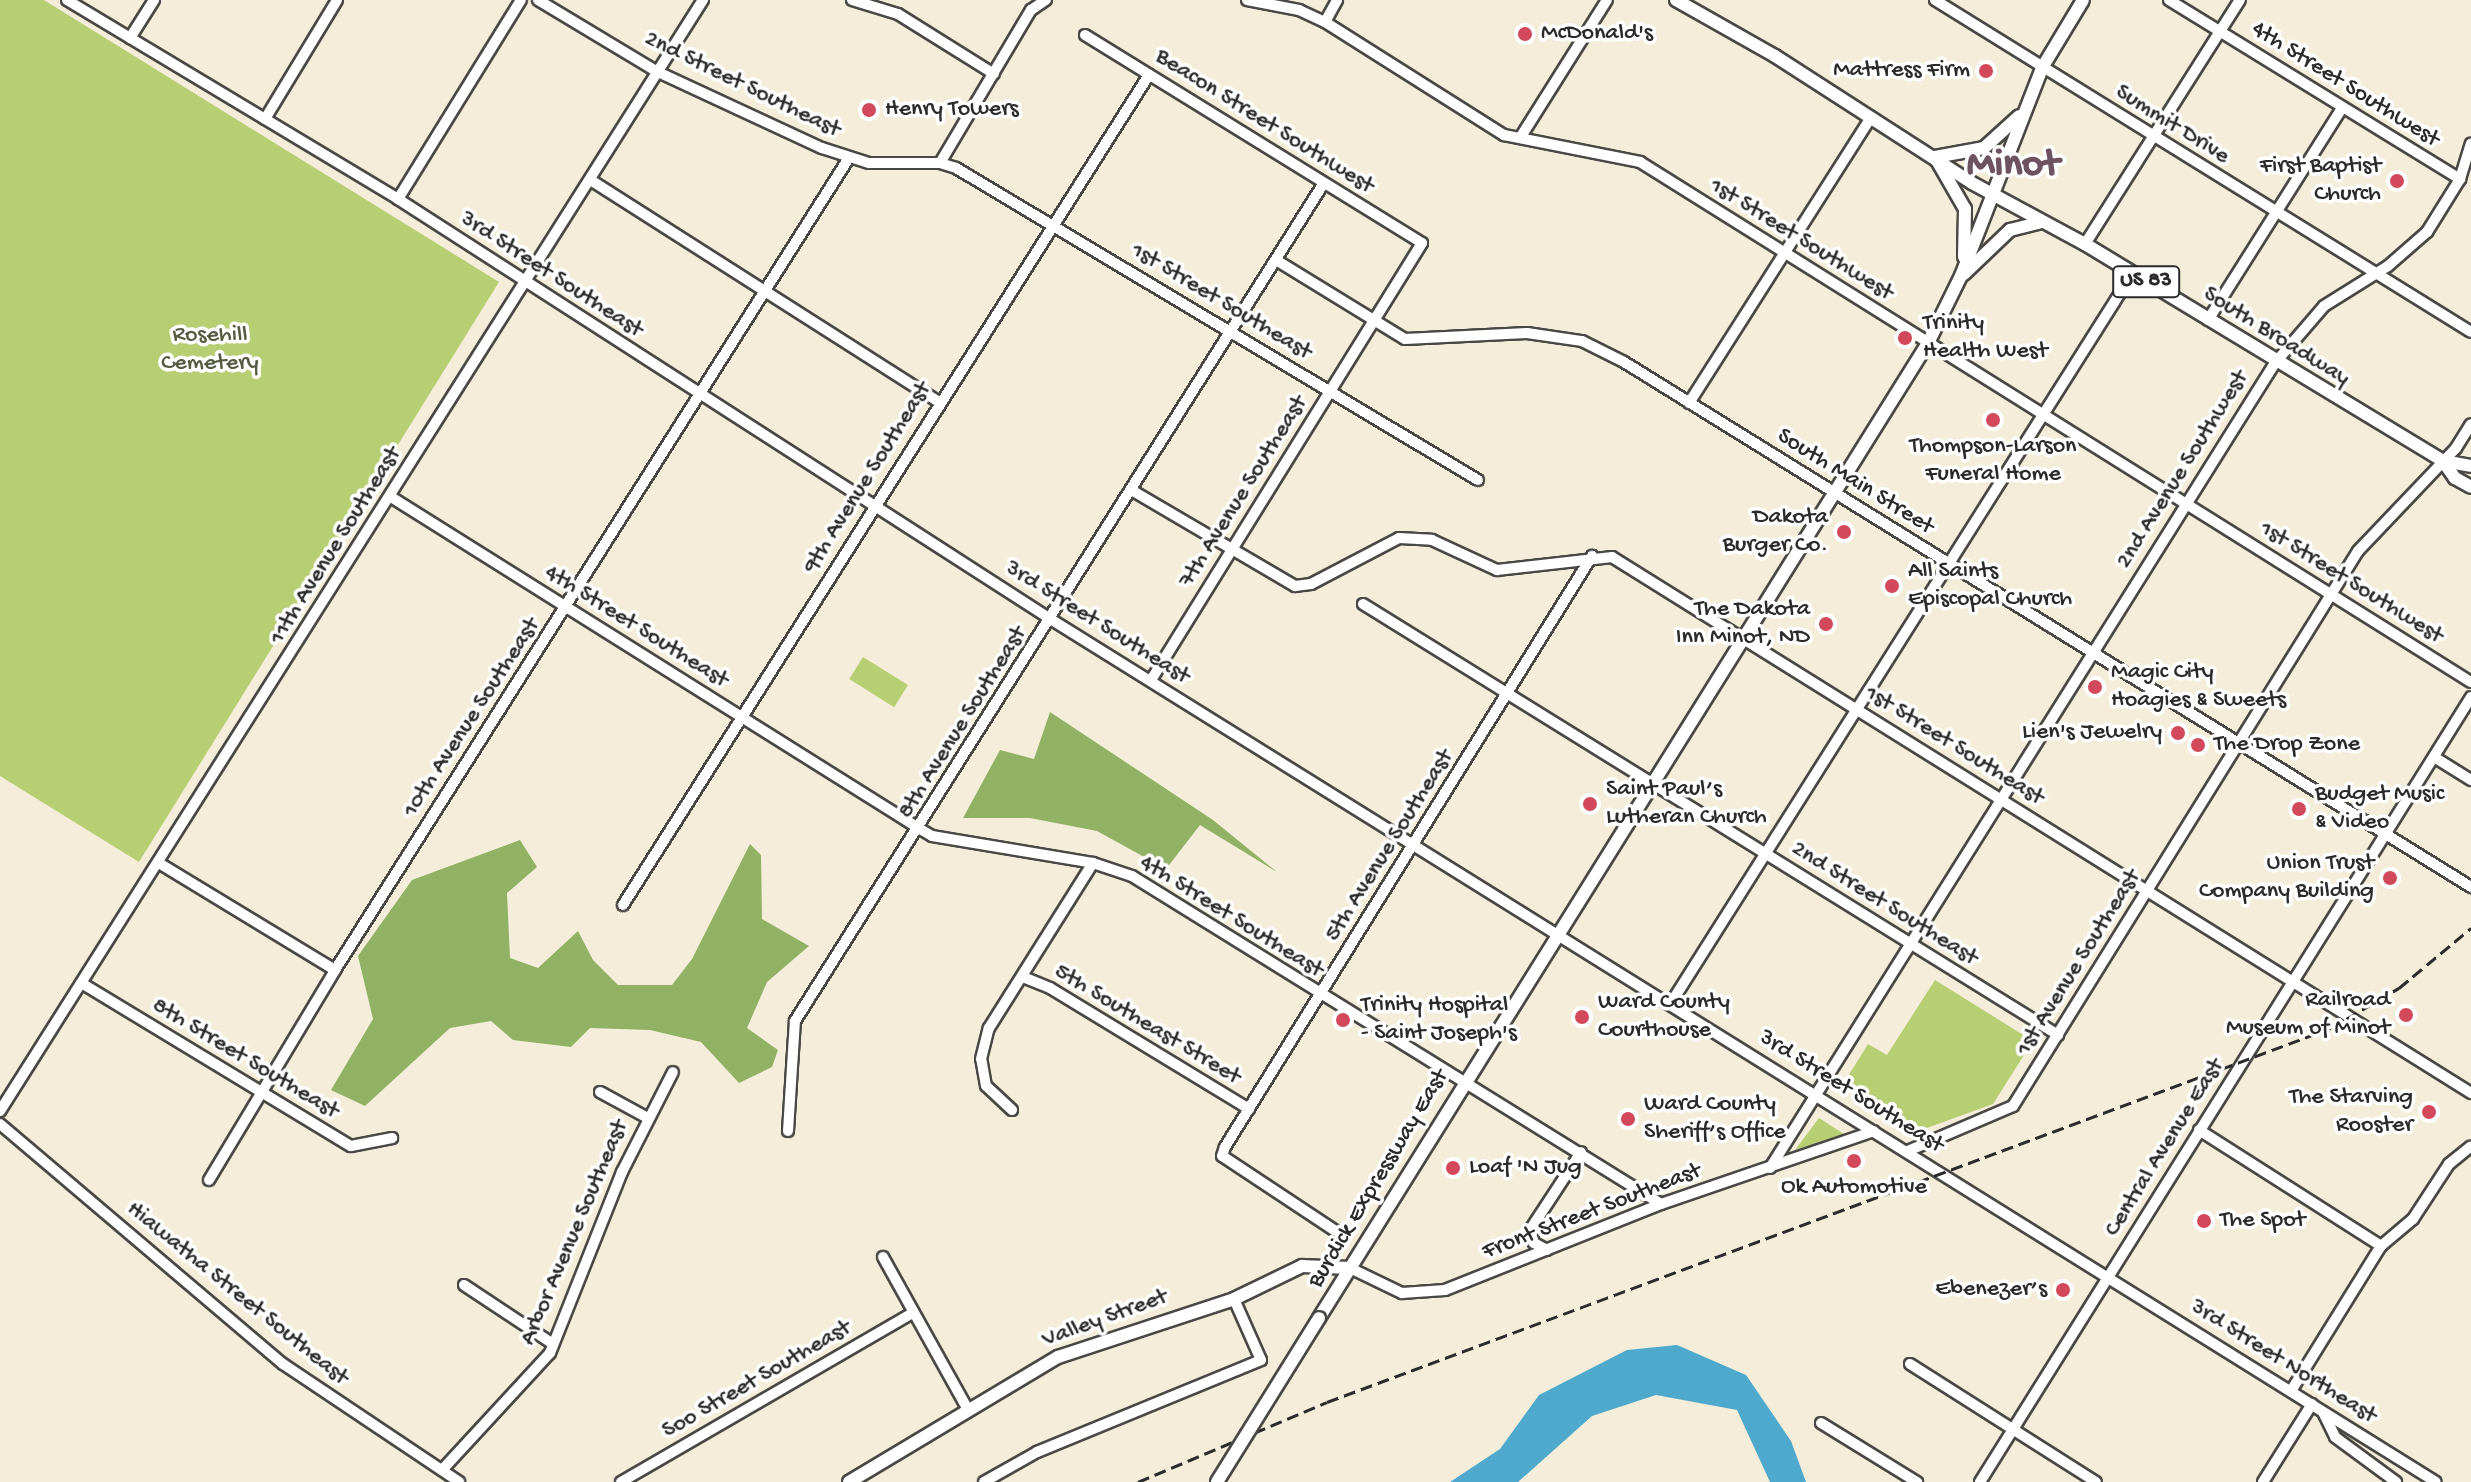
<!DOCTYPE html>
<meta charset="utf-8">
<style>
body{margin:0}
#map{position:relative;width:2471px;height:1482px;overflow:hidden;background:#f4edd9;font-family:"Gochi Hand",sans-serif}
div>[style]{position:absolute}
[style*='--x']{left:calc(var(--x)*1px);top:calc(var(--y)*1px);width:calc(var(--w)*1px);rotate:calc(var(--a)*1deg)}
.green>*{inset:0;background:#b7ce73;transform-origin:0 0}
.forest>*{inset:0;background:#91b165}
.water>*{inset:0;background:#4ea9cc}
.roads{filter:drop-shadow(2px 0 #494845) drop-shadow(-2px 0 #494845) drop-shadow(0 2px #494845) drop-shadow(0 -2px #494845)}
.minor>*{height:10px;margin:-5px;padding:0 5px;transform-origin:5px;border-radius:5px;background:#fff}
.major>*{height:12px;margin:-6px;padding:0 6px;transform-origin:6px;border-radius:6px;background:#fff}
.rail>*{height:3px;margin-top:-1.5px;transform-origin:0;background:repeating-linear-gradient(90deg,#2b2b2b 0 12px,transparent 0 18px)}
.bridges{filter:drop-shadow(2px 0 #494845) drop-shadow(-2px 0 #494845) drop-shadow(0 2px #494845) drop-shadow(0 -2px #494845)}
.major-bridge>*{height:12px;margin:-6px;padding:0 6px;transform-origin:6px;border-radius:6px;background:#fff}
.dots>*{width:22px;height:22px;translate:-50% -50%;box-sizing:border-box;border:4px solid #fff;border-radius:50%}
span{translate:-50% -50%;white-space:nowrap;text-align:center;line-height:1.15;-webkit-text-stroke:7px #fff;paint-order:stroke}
.shield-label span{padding:2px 6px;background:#fff;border:2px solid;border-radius:6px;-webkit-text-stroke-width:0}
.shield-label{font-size:22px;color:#2b2b2b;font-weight:700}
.poi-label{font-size:24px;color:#2b2b2b}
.left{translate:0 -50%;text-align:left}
.right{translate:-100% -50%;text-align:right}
.street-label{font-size:24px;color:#2b2b2b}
.park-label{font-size:24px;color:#555c41}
.town-label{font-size:40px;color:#6d525f;font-weight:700}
</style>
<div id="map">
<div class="green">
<i style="clip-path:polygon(0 0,44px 0,499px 282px,139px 862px,0 776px)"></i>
<i style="left:863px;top:657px;width:53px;height:26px;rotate:32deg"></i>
<i style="clip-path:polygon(1935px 980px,2033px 1041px,1993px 1104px,1916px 1132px,1842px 1086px,1868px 1044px,1887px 1055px)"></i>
<i style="clip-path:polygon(1819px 1118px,1844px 1134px,1795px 1150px)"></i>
</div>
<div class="forest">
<i style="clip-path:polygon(1050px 712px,1213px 820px,1277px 872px,1200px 825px,1166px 869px,1097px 831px,1030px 818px,963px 818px,1000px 750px,1034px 759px)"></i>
<i style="clip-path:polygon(520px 840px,537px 867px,507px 893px,510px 958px,538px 968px,578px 931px,593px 960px,618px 985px,672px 985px,692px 959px,750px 844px,761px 855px,762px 919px,809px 946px,767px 982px,747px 1028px,778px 1050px,772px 1067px,739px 1083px,701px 1042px,650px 1030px,590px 1028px,571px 1047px,513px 1040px,491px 1021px,450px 1028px,365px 1106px,331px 1090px,373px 1019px,358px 956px,412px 880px)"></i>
</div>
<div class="water">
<i style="clip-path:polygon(1677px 1345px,1746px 1375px,1791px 1441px,1806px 1482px,1770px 1482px,1737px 1410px,1656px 1395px,1592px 1416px,1518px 1482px,1450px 1482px,1500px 1449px,1539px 1395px,1627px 1350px)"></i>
</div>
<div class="roads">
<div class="minor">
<i style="--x:67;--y:0;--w:386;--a:31"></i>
<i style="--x:398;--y:199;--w:778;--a:32.77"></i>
<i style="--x:1052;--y:620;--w:1630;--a:31.92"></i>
<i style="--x:538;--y:0;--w:140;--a:31"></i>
<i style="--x:658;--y:72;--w:181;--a:24.9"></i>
<i style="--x:822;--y:148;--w:49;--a:17.7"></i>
<i style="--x:869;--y:163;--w:71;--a:0"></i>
<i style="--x:940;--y:163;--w:17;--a:17"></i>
<i style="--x:956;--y:168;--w:608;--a:30.87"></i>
<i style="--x:852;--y:0;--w:48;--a:16.9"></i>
<i style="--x:898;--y:14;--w:113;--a:32"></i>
<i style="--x:1247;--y:0;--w:53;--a:10.9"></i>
<i style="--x:1299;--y:10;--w:29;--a:25"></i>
<i style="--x:1325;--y:22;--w:212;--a:32.3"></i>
<i style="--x:1504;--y:135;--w:139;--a:11.2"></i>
<i style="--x:1640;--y:162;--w:980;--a:32.04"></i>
<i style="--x:1935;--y:0;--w:630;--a:31.77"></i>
<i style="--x:2169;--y:0;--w:342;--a:31.6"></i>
<i style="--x:1325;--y:22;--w:25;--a:-61"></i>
<i style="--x:1085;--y:35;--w:396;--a:31.7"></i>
<i style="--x:1422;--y:243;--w:514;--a:121.8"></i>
<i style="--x:130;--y:38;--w:45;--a:-57.7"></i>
<i style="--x:265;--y:119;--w:139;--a:-58.8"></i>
<i style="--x:1520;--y:138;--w:163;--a:-57.8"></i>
<i style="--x:940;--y:163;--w:178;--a:-59.3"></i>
<i style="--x:1031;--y:10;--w:18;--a:-34"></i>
<i style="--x:592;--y:181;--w:411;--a:32.5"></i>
<i style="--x:398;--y:199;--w:234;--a:-58.3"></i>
<i style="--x:2085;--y:244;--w:289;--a:-57.6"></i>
<i style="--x:1276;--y:260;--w:151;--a:31.5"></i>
<i style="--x:1405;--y:339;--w:122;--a:-2.8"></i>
<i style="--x:1527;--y:333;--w:56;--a:8.3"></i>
<i style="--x:1582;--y:341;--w:47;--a:26.6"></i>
<i style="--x:1624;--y:362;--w:997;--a:31.79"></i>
<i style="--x:2208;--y:320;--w:251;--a:-57.7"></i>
<i style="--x:1689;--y:403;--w:339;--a:-57.5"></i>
<i style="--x:1133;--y:491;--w:188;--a:30.4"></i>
<i style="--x:1295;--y:586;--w:16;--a:-7"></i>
<i style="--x:1311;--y:584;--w:99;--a:-27.6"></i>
<i style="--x:1399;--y:538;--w:33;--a:3"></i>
<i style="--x:1432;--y:540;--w:72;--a:24.8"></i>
<i style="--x:1497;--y:570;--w:116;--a:-6.4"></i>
<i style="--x:1612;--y:557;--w:1013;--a:31.96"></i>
<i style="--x:391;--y:497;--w:625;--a:32.11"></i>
<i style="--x:920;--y:829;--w:14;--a:30"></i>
<i style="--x:932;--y:836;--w:163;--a:9.5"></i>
<i style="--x:1093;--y:863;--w:41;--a:18.4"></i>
<i style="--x:1132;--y:876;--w:622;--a:31.8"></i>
<i style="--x:1363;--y:604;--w:818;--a:31.8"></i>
<i style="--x:2434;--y:757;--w:44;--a:31.9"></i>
<i style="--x:159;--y:863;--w:206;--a:31.3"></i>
<i style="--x:623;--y:905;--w:983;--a:-57.64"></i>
<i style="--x:1023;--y:977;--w:29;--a:22"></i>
<i style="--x:1050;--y:988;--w:233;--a:31.3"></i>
<i style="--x:83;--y:984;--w:313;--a:31.2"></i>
<i style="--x:351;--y:1146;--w:42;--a:-11"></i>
<i style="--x:1671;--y:1003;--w:863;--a:-57.69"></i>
<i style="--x:600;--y:1092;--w:52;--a:28.5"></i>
<i style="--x:1012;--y:1110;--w:35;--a:-137"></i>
<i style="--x:986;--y:1086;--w:27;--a:-100"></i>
<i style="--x:981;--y:1059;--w:32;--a:-76"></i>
<i style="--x:989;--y:1028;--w:195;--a:-57.8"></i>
<i style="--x:0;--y:1111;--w:1315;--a:-57.68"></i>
<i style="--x:0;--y:1124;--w:371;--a:40.3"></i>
<i style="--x:283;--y:1364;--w:212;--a:33.8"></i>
<i style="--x:2199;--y:1130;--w:216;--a:32.5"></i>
<i style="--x:788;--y:1131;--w:110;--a:-86.4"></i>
<i style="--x:795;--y:1021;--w:991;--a:-57.74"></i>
<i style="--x:1908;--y:1151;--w:114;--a:-23.2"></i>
<i style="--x:2013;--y:1106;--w:653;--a:-58.13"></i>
<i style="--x:2358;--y:551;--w:142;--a:-46.4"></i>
<i style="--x:2456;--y:448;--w:28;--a:-58"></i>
<i style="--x:1770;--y:1168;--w:950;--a:-57.9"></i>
<i style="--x:2275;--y:363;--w:75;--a:-49.3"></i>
<i style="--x:2324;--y:306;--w:75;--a:-32"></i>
<i style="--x:2388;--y:266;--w:52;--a:-41.1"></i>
<i style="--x:2427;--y:232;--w:62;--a:-58.1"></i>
<i style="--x:2460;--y:179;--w:37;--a:-73"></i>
<i style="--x:209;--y:1180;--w:245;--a:-59"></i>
<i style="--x:335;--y:970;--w:961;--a:-57.67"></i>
<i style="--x:1334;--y:1230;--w:134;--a:-146.5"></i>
<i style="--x:1222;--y:1156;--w:9;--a:-72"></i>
<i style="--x:1225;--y:1147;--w:696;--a:-58.16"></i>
<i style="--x:1547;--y:1250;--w:15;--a:-152"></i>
<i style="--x:1534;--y:1243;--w:14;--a:-107"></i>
<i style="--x:1530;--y:1230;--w:93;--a:-56.8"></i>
<i style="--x:883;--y:1257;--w:175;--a:60.9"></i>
<i style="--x:1350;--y:1268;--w:58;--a:25.7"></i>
<i style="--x:1402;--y:1293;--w:43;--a:-4"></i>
<i style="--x:1445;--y:1290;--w:232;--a:-21.7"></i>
<i style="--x:1661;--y:1204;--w:225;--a:-18.9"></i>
<i style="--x:464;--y:1285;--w:107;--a:33.5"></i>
<i style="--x:1910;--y:1364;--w:220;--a:32.4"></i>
<i style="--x:2291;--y:1391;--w:171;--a:-58.2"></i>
<i style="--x:2381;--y:1246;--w:42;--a:-40.2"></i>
<i style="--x:2413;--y:1219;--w:66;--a:-56.8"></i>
<i style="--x:2449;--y:1164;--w:28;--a:-39"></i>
<i style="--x:2323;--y:1412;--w:28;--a:64"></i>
<i style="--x:2335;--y:1437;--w:76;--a:36.4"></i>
<i style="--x:1821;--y:1423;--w:113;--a:31.6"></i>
<i style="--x:442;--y:1470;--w:159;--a:-47.3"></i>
<i style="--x:550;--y:1353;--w:195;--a:-68.3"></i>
<i style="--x:622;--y:1172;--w:112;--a:-63"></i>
<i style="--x:621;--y:1482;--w:337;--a:-30.1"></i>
<i style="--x:984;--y:1482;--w:61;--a:-29.5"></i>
<i style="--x:1037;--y:1452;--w:242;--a:-22.3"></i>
<i style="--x:1261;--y:1360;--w:67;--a:-113.9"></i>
<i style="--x:1980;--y:1482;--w:926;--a:-57.97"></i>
<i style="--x:2263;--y:1482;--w:92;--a:-57.9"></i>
</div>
<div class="major">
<i style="--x:1676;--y:0;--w:114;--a:29.5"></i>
<i style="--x:1775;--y:56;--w:234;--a:32.8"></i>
<i style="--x:1972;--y:183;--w:128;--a:28.4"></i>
<i style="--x:2085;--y:244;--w:419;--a:31.2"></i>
<i style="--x:2443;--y:461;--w:21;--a:55"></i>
<i style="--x:2455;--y:478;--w:18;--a:29"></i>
<i style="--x:1964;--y:257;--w:48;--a:-88.8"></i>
<i style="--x:1965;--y:209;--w:60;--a:-120"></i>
<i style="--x:1935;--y:157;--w:50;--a:-10.4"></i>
<i style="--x:1984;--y:148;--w:47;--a:-42.4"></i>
<i style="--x:1964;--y:274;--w:64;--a:-43.7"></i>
<i style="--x:2010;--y:230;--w:30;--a:-14"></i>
<i style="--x:2443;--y:461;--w:28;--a:10"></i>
<i style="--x:1319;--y:1318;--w:1150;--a:-58.01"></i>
<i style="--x:1928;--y:343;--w:75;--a:-63.8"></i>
<i style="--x:1961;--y:276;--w:223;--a:-68.7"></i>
<i style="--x:2042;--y:68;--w:79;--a:-58.9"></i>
<i style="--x:849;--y:1482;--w:244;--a:-30.9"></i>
<i style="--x:1058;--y:1357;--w:185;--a:-18.2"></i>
<i style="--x:1234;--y:1299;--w:76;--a:-25.9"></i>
<i style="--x:1302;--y:1266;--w:48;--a:2.4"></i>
</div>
</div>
<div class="rail">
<i style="--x:1138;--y:1482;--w:205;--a:-22.9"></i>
<i style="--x:1327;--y:1402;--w:1071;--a:-20.43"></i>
<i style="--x:2331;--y:1028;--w:79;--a:-30.5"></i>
<i style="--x:2399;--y:988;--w:94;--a:-39.8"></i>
</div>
<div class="bridges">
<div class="major-bridge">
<i style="--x:1217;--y:1482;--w:193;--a:-58.1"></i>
</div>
</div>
<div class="dots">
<i style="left:1525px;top:34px;background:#d1495b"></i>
<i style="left:1986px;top:71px;background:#d1495b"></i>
<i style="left:869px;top:110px;background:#d1495b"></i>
<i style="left:2397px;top:181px;background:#d1495b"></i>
<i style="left:1905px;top:338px;background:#d1495b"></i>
<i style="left:1993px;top:420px;background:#d1495b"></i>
<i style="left:1844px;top:532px;background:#d1495b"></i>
<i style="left:1892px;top:586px;background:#d1495b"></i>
<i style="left:1826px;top:624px;background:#d1495b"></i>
<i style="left:2095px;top:687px;background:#d1495b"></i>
<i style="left:2178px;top:733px;background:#d1495b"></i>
<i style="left:2198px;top:745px;background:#d1495b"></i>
<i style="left:1590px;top:804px;background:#d1495b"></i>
<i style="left:2299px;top:809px;background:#d1495b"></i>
<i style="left:2390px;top:878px;background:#d1495b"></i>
<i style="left:2406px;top:1015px;background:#d1495b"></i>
<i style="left:1582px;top:1017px;background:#d1495b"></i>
<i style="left:1343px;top:1020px;background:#d1495b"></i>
<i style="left:2429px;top:1112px;background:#d1495b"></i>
<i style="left:1628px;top:1119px;background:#d1495b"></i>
<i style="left:1854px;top:1161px;background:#d1495b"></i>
<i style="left:1453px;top:1168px;background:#d1495b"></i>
<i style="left:2204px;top:1221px;background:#d1495b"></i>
<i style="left:2063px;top:1290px;background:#d1495b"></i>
</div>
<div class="shield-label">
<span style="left:2146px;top:282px">US 83</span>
</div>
<div class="poi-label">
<span class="left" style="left:1541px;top:34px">McDonald's</span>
<span class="right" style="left:1970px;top:71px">Mattress Firm</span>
<span class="left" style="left:885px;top:110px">Henry Towers</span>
<span class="right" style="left:2381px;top:181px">First Baptist<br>Church</span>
<span class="left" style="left:1923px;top:338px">Trinity<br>Health West</span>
<span style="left:1993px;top:461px">Thompson-Larson<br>Funeral Home</span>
<span class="right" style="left:1828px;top:532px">Dakota<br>Burger Co.</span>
<span class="left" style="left:1908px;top:586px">All Saints<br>Episcopal Church</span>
<span class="right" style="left:1810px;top:624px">The Dakota<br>Inn Minot, ND</span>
<span class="left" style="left:2111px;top:687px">Magic City<br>Hoagies &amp; Sweets</span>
<span class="right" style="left:2162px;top:733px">Lien's Jewelry</span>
<span class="left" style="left:2214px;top:745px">The Drop Zone</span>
<span class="left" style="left:1606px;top:804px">Saint Paul’s<br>Lutheran Church</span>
<span class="left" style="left:2315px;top:809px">Budget Music<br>&amp; Video</span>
<span class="right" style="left:2374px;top:878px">Union Trust<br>Company Building</span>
<span class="right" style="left:2390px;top:1015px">Railroad<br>Museum of Minot</span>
<span class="left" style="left:1598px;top:1017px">Ward County<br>Courthouse</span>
<span class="left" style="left:1361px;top:1020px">Trinity Hospital<br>- Saint Joseph's</span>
<span class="right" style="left:2413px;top:1112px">The Starving<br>Rooster</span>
<span class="left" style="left:1644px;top:1119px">Ward County<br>Sheriff’s Office</span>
<span class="left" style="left:1469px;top:1168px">Loaf 'N Jug</span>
<span style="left:1854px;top:1188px">Ok Automotive</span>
<span class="left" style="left:2220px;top:1221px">The Spot</span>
<span class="right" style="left:2047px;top:1290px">Ebenezer’s</span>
</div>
<div class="street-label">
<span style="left:742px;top:85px;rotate:26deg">2nd Street Southeast</span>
<span style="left:2345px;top:85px;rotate:32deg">4th Street Southwest</span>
<span style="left:1264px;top:122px;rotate:32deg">Beacon Street Southwest</span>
<span style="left:2172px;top:125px;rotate:32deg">Summit Drive</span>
<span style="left:1801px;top:240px;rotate:32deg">1st Street Southwest</span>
<span style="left:551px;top:275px;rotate:33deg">3rd Street Southeast</span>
<span style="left:1221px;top:302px;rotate:31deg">1st Street Southeast</span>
<span style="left:2276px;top:337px;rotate:32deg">South Broadway</span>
<span style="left:2183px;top:470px;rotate:-58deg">2nd Avenue Southwest</span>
<span style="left:868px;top:478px;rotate:-58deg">9th Avenue Southeast</span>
<span style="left:1855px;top:482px;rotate:32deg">South Main Street</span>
<span style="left:1244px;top:492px;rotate:-58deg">7th Avenue Southeast</span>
<span style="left:336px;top:546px;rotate:-58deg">11th Avenue Southeast</span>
<span style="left:2351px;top:583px;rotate:32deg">1st Street Southwest</span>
<span style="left:1097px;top:623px;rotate:32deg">3rd Street Southeast</span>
<span style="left:636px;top:627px;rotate:32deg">4th Street Southeast</span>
<span style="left:472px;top:718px;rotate:-57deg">10th Avenue Southeast</span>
<span style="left:963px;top:723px;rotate:-58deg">8th Avenue Southeast</span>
<span style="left:1954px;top:746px;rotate:32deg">1st Street Southeast</span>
<span style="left:1390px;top:846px;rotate:-58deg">5th Avenue Southeast</span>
<span style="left:1884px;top:904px;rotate:32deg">2nd Street Southeast</span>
<span style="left:1231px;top:917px;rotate:32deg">4th Street Southeast</span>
<span style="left:2079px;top:963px;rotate:-58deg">1st Avenue Southeast</span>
<span style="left:1147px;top:1025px;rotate:31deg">5th Southeast Street</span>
<span style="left:245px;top:1059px;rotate:31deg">8th Street Southeast</span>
<span style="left:1851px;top:1092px;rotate:32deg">3rd Street Southeast</span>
<span style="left:2165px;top:1148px;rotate:-58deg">Central Avenue East</span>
<span style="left:1379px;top:1179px;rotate:-59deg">Burdick Expressway East</span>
<span style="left:1592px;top:1212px;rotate:-21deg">Front Street Southeast</span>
<span style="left:575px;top:1233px;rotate:-67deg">Arbor Avenue Southeast</span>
<span style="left:237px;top:1294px;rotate:39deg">Hiawatha Street Southeast</span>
<span style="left:1105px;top:1319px;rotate:-20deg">Valley Street</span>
<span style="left:2283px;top:1362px;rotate:32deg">3rd Street Northeast</span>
<span style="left:757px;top:1380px;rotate:-30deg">Soo Street Southeast</span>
</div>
<div class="park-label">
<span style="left:210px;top:350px">Rosehill<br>Cemetery</span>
</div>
<div class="town-label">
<span style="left:2013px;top:166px">Minot</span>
</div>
</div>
